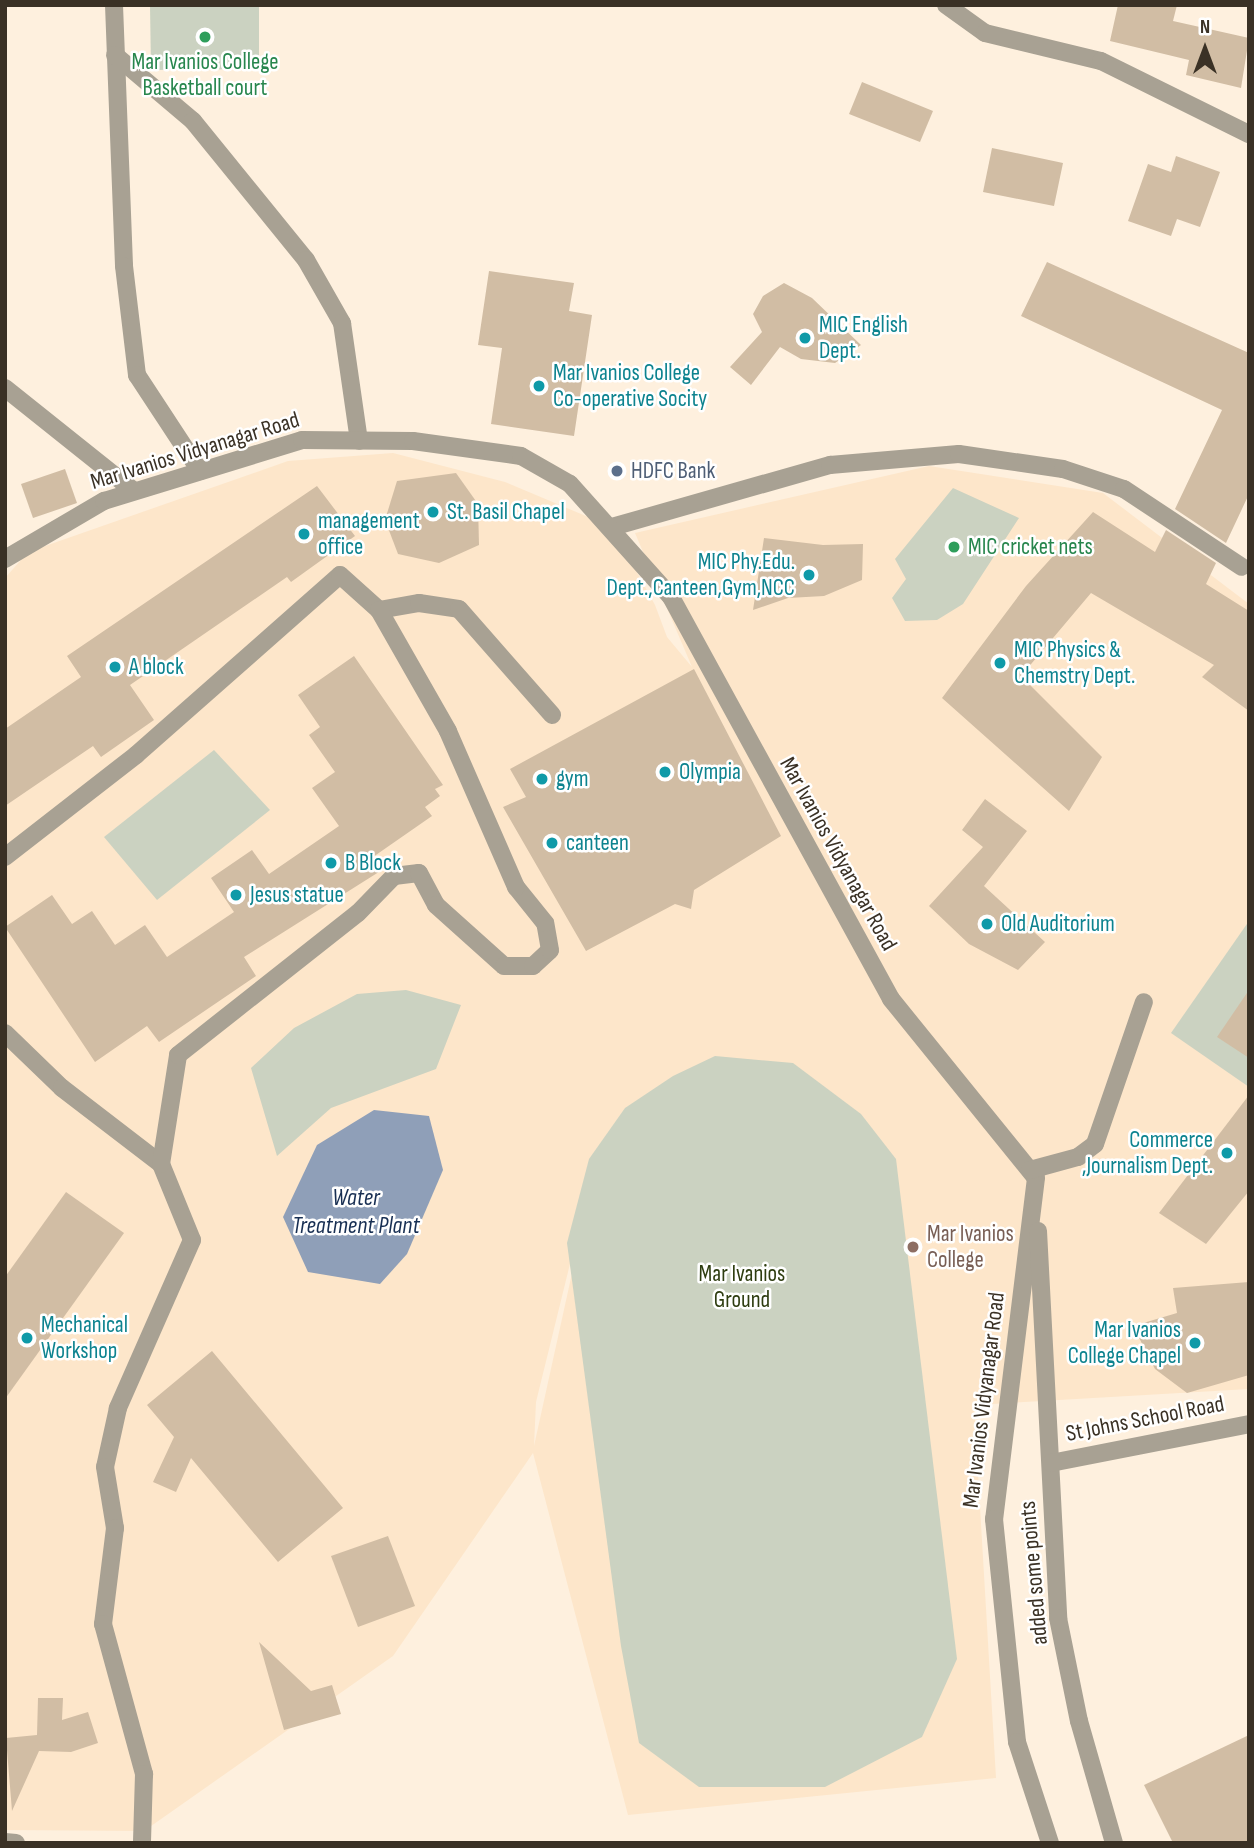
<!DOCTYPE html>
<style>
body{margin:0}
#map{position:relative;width:1254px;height:1848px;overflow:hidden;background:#fef0de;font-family:"Sofia Sans Condensed",sans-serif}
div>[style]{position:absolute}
.built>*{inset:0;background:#fde6ca}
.green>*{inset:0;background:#cbd2c1}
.water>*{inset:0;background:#8f9fb8}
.building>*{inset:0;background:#d1bda4}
.minor>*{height:18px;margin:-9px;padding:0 9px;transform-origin:9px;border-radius:9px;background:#a8a193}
.dots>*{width:19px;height:19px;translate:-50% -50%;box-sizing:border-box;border:4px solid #fff;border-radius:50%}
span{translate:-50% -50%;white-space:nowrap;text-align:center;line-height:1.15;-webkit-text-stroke:5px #fff;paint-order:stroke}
.leisure-label{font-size:23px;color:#27864d}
.left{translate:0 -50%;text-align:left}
.culture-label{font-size:23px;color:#0d838f}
.right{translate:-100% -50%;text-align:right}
.street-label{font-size:23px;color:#3a3125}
.service-label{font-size:23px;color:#4e5e75}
.education-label{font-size:23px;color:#785e54}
.park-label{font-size:23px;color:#2e3d10}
.water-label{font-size:24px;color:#182f53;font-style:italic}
.frame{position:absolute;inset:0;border:7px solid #3a3125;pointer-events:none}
.north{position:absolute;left:1170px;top:14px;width:70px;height:70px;-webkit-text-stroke:5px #fff;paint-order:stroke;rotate:0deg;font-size:19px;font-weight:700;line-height:28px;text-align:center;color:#3a3125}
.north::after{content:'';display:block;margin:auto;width:24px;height:32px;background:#3a3125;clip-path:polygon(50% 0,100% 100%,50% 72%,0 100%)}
</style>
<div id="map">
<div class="built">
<div style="clip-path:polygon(evenodd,393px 453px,505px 482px,612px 527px,655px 605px,667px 637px,692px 667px,635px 533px,929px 466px,1103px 493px,1249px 604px,1249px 1389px,974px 1405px,996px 1778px,628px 1815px,533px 1453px,393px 1656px,144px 1831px,5px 1830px,5px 578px,28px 552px,288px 461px,393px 453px,599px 1146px,600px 1146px,534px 1446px,536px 1402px,599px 1146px)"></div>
</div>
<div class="green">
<div style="clip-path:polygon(150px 5px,259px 5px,259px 69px,151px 70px)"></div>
<div style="clip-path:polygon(953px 488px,1019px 518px,963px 604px,937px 620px,905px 621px,892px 598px,906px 579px,895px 559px)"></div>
<div style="clip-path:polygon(214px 750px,270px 810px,157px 900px,104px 837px)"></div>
<div style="clip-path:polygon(1249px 921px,1249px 1087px,1171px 1033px)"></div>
<div style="clip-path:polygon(406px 990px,461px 1005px,436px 1069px,331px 1108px,277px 1156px,251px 1068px,294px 1028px,357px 994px)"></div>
<div style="clip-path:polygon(715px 1056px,793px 1063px,861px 1114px,896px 1159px,957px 1659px,922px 1737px,825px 1787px,699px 1787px,639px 1743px,621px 1646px,567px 1243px,589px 1159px,625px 1108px,673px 1076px)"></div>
</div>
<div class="water">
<div style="clip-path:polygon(374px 1110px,429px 1116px,443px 1170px,407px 1254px,380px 1284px,308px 1272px,283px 1217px,317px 1145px)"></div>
</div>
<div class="building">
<div style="clip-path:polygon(1118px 5px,1177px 5px,1173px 21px,1249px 38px,1241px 88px,1186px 75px,1189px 60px,1110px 41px)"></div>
<div style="clip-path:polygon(862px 82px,933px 111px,920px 142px,849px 114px)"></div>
<div style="clip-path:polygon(992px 148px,1063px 163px,1054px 206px,983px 192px)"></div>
<div style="clip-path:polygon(1176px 156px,1220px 172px,1200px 227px,1177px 219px,1171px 236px,1128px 221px,1148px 164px,1171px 172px)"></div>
<div style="clip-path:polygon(1047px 262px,1249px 353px,1249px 494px,1226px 543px,1175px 509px,1222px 410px,1021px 316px)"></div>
<div style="clip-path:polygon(489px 271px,574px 283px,569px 311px,592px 315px,574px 436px,491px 424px,502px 348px,478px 345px)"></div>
<div style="clip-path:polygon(784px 283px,812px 298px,861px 345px,835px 363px,801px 359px,780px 347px,751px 385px,730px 367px,762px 332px,753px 314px,763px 296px)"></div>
<div style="clip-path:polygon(65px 469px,77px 503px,33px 518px,21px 484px)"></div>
<div style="clip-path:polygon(456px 473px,478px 504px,479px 545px,439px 563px,398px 554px,385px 520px,397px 481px)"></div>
<div style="clip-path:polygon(317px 486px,355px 536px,291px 582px,287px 577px,130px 685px,154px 720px,101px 757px,93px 746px,5px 806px,5px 729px,81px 677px,67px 656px)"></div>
<div style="clip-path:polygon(1093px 512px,1155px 552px,1166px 530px,1216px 563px,1206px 584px,1249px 611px,1249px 711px,1202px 677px,1214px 665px,1091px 593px,1021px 676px,1102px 757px,1069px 811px,942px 698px,1026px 586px)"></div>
<div style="clip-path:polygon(764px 538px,823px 545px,863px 544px,862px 580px,824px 596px,788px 598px,753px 610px)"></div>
<div style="clip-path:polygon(354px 656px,443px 785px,435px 789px,440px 796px,425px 807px,432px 816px,373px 857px,382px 870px,244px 957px,256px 976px,159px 1042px,147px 1026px,95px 1062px,5px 927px,52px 895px,72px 924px,92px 911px,115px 945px,145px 925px,167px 957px,234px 912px,211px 878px,252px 850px,269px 874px,339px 826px,312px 788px,335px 772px,309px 735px,320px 727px,298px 695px)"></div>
<div style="clip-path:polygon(694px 669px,781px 836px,694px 890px,691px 909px,675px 904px,586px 951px,503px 807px,526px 797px,510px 769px)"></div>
<div style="clip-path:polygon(985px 799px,1027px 831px,984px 886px,1045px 942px,1018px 970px,969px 944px,929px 906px,983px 847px,962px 830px)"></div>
<div style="clip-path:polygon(1249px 990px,1249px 1058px,1217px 1037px)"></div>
<div style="clip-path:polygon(1249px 1095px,1249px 1191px,1206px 1244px,1159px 1213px)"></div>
<div style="clip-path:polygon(66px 1192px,124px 1233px,5px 1399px,5px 1277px)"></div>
<div style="clip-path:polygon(1249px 1282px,1249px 1375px,1187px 1393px,1155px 1369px,1133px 1326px,1177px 1313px,1173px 1288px)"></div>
<div style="clip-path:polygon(212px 1351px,343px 1508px,278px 1562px,191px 1458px,176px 1492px,153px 1482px,174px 1437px,147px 1405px)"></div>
<div style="clip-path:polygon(388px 1536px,415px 1606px,358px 1627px,331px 1556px)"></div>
<div style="clip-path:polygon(259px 1642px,311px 1691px,332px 1685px,341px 1714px,284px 1730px)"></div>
<div style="clip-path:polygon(38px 1698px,63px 1698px,62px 1720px,88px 1712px,98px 1743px,71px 1752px,39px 1751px,12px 1811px,6px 1738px,37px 1735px)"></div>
<div style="clip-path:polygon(1249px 1735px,1249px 1843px,1173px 1843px,1144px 1785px)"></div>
</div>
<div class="minor">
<div style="left:114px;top:5px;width:261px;rotate:87.8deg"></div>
<div style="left:124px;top:266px;width:110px;rotate:83.2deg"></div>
<div style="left:137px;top:375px;width:115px;rotate:56.7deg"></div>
<div style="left:946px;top:5px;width:48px;rotate:35.7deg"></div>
<div style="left:985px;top:33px;width:119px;rotate:13.6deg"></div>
<div style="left:1101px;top:61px;width:165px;rotate:26.3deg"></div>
<div style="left:115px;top:55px;width:102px;rotate:40.2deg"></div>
<div style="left:193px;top:121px;width:179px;rotate:50.9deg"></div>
<div style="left:306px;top:260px;width:73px;rotate:60.3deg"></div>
<div style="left:342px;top:323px;width:119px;rotate:81.8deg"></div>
<div style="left:5px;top:388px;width:165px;rotate:38.6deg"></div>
<div style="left:612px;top:527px;width:227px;rotate:-15.9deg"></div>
<div style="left:830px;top:465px;width:129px;rotate:-4.9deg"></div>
<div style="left:959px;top:454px;width:105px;rotate:8.2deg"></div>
<div style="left:1063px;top:469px;width:64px;rotate:18.2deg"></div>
<div style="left:1124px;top:489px;width:141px;rotate:33.5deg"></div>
<div style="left:5px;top:559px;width:115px;rotate:-30.4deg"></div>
<div style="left:104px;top:501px;width:207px;rotate:-17.1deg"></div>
<div style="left:302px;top:440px;width:111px;rotate:0.5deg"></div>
<div style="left:413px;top:441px;width:109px;rotate:7.9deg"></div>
<div style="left:521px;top:456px;width:56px;rotate:29.7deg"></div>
<div style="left:570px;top:484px;width:152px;rotate:48.2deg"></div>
<div style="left:671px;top:597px;width:458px;rotate:61.3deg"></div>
<div style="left:891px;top:999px;width:230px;rotate:51deg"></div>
<div style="left:1036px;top:1178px;width:344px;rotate:97deg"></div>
<div style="left:994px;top:1519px;width:224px;rotate:84.1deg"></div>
<div style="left:1017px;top:1742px;width:106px;rotate:71.9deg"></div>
<div style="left:5px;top:857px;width:166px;rotate:-37.9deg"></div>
<div style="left:136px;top:755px;width:272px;rotate:-41.4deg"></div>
<div style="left:340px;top:575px;width:52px;rotate:41.9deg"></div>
<div style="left:379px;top:610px;width:41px;rotate:-9.9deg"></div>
<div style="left:419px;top:603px;width:40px;rotate:8.5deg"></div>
<div style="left:459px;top:609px;width:141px;rotate:48.7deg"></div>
<div style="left:5px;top:1033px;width:79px;rotate:44deg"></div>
<div style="left:62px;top:1088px;width:125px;rotate:37.5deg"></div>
<div style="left:161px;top:1164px;width:82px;rotate:67.8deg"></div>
<div style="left:192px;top:1240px;width:184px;rotate:113.8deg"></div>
<div style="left:118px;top:1408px;width:60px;rotate:102.4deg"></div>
<div style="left:105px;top:1467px;width:62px;rotate:80.7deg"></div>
<div style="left:115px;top:1528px;width:97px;rotate:97.1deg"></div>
<div style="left:103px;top:1624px;width:156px;rotate:74.7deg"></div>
<div style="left:144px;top:1774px;width:69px;rotate:91.7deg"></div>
<div style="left:161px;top:1164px;width:110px;rotate:-81.1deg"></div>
<div style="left:178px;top:1055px;width:229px;rotate:-38.3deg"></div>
<div style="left:358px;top:913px;width:52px;rotate:-45.8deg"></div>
<div style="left:394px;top:876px;width:25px;rotate:-7deg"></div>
<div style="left:419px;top:873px;width:36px;rotate:62deg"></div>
<div style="left:436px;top:905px;width:91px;rotate:41.9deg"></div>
<div style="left:504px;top:966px;width:29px"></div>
<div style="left:533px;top:966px;width:23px;rotate:-43deg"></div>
<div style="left:550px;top:950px;width:27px;rotate:-100deg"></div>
<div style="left:545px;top:923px;width:46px;rotate:-128.9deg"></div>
<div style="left:516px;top:887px;width:170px;rotate:-113.6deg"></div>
<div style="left:448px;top:731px;width:139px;rotate:-119.7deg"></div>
<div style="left:1030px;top:1170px;width:50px;rotate:-15.2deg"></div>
<div style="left:1078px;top:1157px;width:21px;rotate:-37deg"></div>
<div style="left:1095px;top:1144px;width:150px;rotate:-71deg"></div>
<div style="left:1038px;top:1231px;width:388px;rotate:87deg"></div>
<div style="left:1058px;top:1618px;width:105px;rotate:78.5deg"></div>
<div style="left:1079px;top:1721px;width:127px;rotate:74deg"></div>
<div style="left:1051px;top:1463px;width:202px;rotate:-11.1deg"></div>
<div style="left:5px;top:1842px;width:11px;rotate:5deg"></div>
</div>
<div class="dots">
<div style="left:205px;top:37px;background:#2e9e5b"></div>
<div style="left:805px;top:338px;background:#0f9aa8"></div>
<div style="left:539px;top:386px;background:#0f9aa8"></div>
<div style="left:617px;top:471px;background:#5c6f8a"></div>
<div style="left:433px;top:512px;background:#0f9aa8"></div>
<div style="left:304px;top:534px;background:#0f9aa8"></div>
<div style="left:954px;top:547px;background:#2e9e5b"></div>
<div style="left:809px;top:575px;background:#0f9aa8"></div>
<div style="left:1000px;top:663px;background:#0f9aa8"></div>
<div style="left:115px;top:667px;background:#0f9aa8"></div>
<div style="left:665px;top:772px;background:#0f9aa8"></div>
<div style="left:542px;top:779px;background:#0f9aa8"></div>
<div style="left:552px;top:843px;background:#0f9aa8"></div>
<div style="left:331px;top:863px;background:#0f9aa8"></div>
<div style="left:236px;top:895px;background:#0f9aa8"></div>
<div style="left:987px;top:924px;background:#0f9aa8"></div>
<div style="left:1227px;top:1153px;background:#0f9aa8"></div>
<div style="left:913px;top:1247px;background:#8d6e63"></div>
<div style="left:27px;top:1338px;background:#0f9aa8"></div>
<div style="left:1195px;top:1343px;background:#0f9aa8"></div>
</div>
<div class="leisure-label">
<span style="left:205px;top:75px">Mar Ivanios College<br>Basketball court</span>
<span class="left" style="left:968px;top:547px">MIC cricket nets</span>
</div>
<div class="culture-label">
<span class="left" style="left:819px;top:338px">MIC English<br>Dept.</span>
<span class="left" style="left:553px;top:386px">Mar Ivanios College<br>Co-operative Socity</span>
<span class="left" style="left:447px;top:512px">St. Basil Chapel</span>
<span class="left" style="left:318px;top:534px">management<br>office</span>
<span class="right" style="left:795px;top:575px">MIC Phy.Edu.<br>Dept.,Canteen,Gym,NCC</span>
<span class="left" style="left:1014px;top:663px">MIC Physics &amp;<br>Chemstry Dept.</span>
<span class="left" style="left:129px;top:667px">A block</span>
<span class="left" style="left:679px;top:772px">Olympia</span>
<span class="left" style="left:556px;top:779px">gym</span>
<span class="left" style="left:566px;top:843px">canteen</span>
<span class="left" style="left:345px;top:863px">B Block</span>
<span class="left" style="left:250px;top:895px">Jesus statue</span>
<span class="left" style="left:1001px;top:924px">Old Auditorium</span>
<span class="right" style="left:1213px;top:1153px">Commerce<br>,Journalism Dept.</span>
<span class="left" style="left:41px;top:1338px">Mechanical<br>Workshop</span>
<span class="right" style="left:1181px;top:1343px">Mar Ivanios<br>College Chapel</span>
</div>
<div class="street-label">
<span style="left:195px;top:451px;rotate:-17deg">Mar Ivanios Vidyanagar Road</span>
<span style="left:838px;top:854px;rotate:61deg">Mar Ivanios Vidyanagar Road</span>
<span style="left:984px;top:1400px;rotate:-83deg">Mar Ivanios Vidyanagar Road</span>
<span style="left:1145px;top:1419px;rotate:-11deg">St Johns School Road</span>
<span style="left:1034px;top:1573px;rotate:-95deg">added some points</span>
</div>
<div class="service-label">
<span class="left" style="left:631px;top:471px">HDFC Bank</span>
</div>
<div class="education-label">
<span class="left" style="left:927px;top:1247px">Mar Ivanios<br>College</span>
</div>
<div class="park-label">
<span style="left:742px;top:1287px">Mar Ivanios<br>Ground</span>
</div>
<div class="water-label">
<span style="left:356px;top:1212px">Water<br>Treatment Plant</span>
</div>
<div class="frame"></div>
<div class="north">N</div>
</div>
